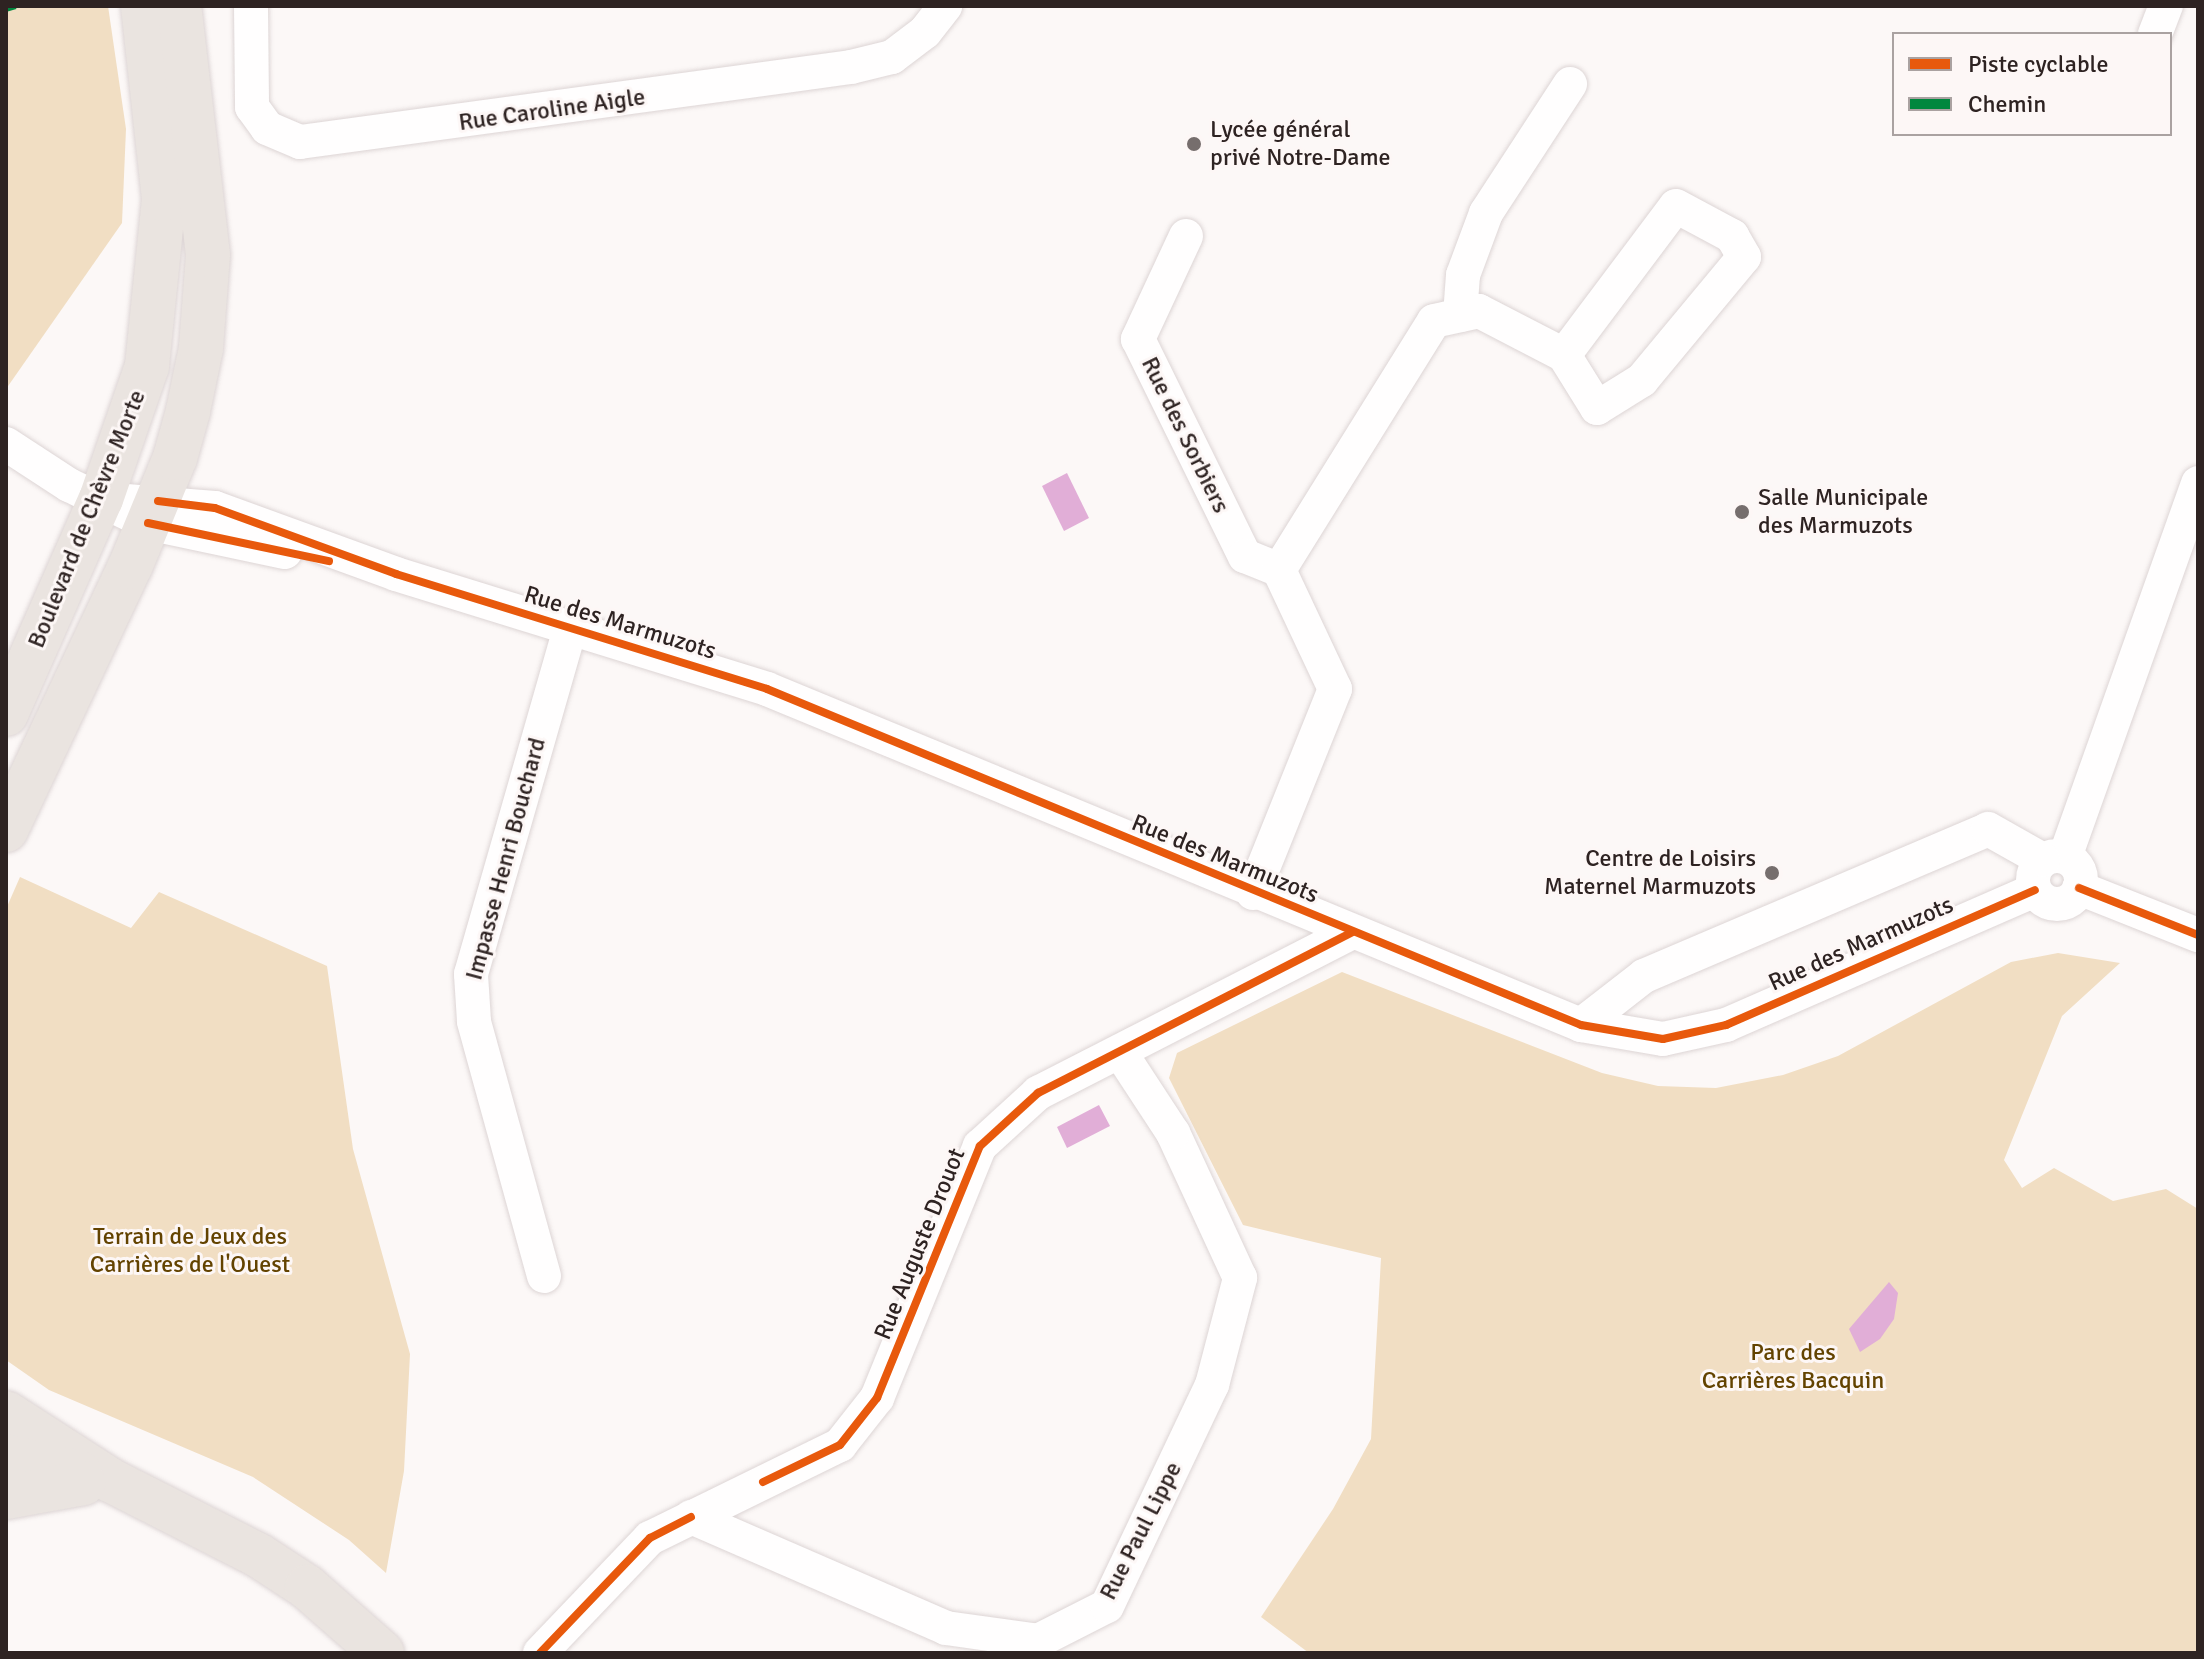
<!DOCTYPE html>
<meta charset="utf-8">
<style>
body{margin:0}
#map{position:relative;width:2204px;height:1659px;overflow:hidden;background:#fcf8f7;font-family:Signika,sans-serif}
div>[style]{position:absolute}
.green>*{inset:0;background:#f1dec3}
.water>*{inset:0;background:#e1aed7}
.roads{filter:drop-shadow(0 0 2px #ddd5d5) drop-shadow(0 0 2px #ddd5d5)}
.minor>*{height:34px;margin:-17px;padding:0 17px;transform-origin:17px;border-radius:17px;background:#fffefe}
.minor>.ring{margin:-17px;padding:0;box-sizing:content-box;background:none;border:34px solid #fffefe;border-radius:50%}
.major>*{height:44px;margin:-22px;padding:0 22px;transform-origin:22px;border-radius:22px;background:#eae4e0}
.quiet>*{height:6px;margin-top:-3px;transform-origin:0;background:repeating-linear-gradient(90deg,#00873e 0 12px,transparent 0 18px)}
.cycleway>*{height:8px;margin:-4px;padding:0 4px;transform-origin:4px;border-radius:4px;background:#e8590c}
.dots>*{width:22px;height:22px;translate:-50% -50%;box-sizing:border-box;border:4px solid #fdf7f6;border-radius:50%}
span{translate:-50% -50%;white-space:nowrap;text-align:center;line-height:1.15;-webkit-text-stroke:6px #fdf7f6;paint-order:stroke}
.street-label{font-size:24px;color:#2e2322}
.poi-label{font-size:24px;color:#2e2322}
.left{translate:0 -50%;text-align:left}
.right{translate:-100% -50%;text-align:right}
.park-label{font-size:24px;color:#634300}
.frame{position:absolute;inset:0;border:8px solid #2e2322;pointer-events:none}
.legend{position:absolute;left:1892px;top:32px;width:280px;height:104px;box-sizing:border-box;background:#fdf7f6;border:2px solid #aaa2a1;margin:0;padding:10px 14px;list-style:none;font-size:24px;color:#2e2322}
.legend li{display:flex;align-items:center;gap:16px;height:40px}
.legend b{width:40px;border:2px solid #aaa2a1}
</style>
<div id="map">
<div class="green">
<div style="clip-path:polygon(6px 6px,108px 6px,126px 129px,122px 223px,6px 389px)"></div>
<div style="clip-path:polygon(20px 877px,131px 928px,159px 892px,327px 966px,353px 1149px,410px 1354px,404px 1471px,386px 1573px,349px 1540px,253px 1477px,49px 1390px,6px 1360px,6px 909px)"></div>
<div style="clip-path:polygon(2058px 953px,2120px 963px,2062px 1016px,2004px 1160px,2022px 1188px,2054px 1168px,2113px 1201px,2166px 1189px,2198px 1209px,2198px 1653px,1309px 1653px,1261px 1617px,1333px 1509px,1371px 1439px,1381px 1258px,1243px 1225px,1169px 1078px,1177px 1053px,1342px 972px,1602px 1073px,1658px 1086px,1716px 1088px,1783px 1075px,1838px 1056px,2011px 962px)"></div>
</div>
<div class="water">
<div style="clip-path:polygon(1067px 473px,1089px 518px,1064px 531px,1042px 486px)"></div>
<div style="clip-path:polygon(1099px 1105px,1110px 1126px,1067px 1148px,1057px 1127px)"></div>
<div style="clip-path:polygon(1889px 1282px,1898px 1293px,1894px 1319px,1880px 1339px,1860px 1352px,1849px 1329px)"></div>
</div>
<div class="roads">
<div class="minor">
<div style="left:251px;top:6px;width:101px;rotate:89.4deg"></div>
<div style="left:252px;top:107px;width:26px;rotate:54deg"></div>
<div style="left:267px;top:128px;width:36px;rotate:23deg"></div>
<div style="left:300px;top:142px;width:556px;rotate:-7.75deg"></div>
<div style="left:851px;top:67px;width:42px;rotate:-13.7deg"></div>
<div style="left:892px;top:57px;width:41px;rotate:-37.1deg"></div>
<div style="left:925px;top:32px;width:33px;rotate:-52deg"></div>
<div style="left:2155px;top:34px;width:30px;rotate:-69deg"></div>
<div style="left:1186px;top:236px;width:114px;rotate:115deg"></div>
<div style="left:1138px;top:339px;width:242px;rotate:63.8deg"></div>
<div style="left:1245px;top:556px;width:37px;rotate:22deg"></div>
<div style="left:1460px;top:315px;width:40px;rotate:-85.7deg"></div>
<div style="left:1463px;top:275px;width:66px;rotate:-69.6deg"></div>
<div style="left:1486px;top:213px;width:154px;rotate:-56.9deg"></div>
<div style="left:6px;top:444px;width:75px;rotate:33.1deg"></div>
<div style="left:69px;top:485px;width:88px;rotate:25.7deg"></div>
<div style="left:148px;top:523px;width:140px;rotate:12deg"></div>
<div style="left:101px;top:499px;width:114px;rotate:4.5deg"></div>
<div style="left:215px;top:508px;width:193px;rotate:20deg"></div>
<div style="left:396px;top:574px;width:388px;rotate:17.2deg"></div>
<div style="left:767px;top:689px;width:881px;rotate:22.43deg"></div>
<div style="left:1581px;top:1025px;width:83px;rotate:9.7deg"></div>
<div style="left:1663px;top:1039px;width:65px;rotate:-12.5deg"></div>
<div style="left:1726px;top:1025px;width:337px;rotate:-23.6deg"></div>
<div class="ring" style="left:2033px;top:856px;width:14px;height:14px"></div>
<div style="left:2065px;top:857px;width:397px;rotate:-70.4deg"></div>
<div style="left:2079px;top:888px;width:128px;rotate:21.6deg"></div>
<div style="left:1253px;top:893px;width:220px;rotate:-68.1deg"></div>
<div style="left:1335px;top:689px;width:132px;rotate:-115.2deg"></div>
<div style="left:1279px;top:570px;width:293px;rotate:-58.1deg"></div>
<div style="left:1434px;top:321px;width:46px;rotate:-12.5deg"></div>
<div style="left:1479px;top:311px;width:96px;rotate:27.4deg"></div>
<div style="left:1564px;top:355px;width:186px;rotate:-53.1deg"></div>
<div style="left:1676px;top:206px;width:64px;rotate:28.2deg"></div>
<div style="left:1732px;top:236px;width:24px;rotate:60deg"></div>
<div style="left:1744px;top:257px;width:160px;rotate:129.7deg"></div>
<div style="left:1642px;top:380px;width:53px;rotate:148.1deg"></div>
<div style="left:1597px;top:408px;width:62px;rotate:-121.9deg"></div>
<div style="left:1581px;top:1025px;width:80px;rotate:-37.9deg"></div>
<div style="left:1644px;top:976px;width:374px;rotate:-23.1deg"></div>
<div style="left:1988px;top:829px;width:63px;rotate:29.4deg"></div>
<div style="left:544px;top:1276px;width:264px;rotate:-105.4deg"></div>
<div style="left:474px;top:1021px;width:47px;rotate:-93.7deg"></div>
<div style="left:471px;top:974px;width:359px;rotate:-74deg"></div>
<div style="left:691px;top:1517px;width:278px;rotate:23.5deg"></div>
<div style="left:946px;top:1628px;width:93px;rotate:8deg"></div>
<div style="left:1038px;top:1641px;width:77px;rotate:-26.9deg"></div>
<div style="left:1107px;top:1606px;width:245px;rotate:-64.6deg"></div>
<div style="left:1212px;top:1385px;width:111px;rotate:-75.3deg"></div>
<div style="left:1240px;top:1278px;width:160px;rotate:-114.8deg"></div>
<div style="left:1173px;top:1133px;width:97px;rotate:-123.2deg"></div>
<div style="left:540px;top:1653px;width:159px;rotate:-46.3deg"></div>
<div style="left:650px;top:1538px;width:212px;rotate:-26.1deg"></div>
<div style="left:840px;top:1445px;width:60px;rotate:-51.8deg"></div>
<div style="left:877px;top:1398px;width:272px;rotate:-67.8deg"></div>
<div style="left:980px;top:1146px;width:79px;rotate:-42.4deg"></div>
<div style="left:1038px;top:1093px;width:353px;rotate:-27.1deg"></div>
</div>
<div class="major">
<div style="left:6px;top:714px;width:235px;rotate:-66.2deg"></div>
<div style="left:101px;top:499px;width:141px;rotate:-70.9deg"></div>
<div style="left:147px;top:366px;width:168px;rotate:-84.2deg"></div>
<div style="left:164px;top:199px;width:194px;rotate:-96.2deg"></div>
<div style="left:6px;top:830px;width:291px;rotate:-64.8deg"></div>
<div style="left:130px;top:567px;width:118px;rotate:-67.6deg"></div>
<div style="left:175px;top:458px;width:49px;rotate:-74.5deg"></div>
<div style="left:188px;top:411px;width:64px;rotate:-78.3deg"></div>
<div style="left:201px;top:348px;width:93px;rotate:-85.7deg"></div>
<div style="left:208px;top:255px;width:251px;rotate:-96.6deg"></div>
<div style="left:6px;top:1413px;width:124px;rotate:32.8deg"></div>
<div style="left:110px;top:1480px;width:166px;rotate:26.9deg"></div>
<div style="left:258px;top:1555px;width:59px;rotate:33.1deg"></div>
<div style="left:307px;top:1587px;width:100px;rotate:41.3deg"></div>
<div style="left:6px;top:1456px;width:76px;rotate:12.9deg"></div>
<div style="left:6px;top:1497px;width:79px;rotate:-10.2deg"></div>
</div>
</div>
<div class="quiet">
<div style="left:6px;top:9px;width:10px;rotate:-17deg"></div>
</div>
<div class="cycleway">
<div style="left:158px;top:501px;width:57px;rotate:7deg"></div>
<div style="left:215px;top:508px;width:193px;rotate:20deg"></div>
<div style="left:396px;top:574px;width:388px;rotate:17.2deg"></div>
<div style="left:767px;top:689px;width:881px;rotate:22.43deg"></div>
<div style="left:1581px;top:1025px;width:83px;rotate:9.7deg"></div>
<div style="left:1663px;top:1039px;width:65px;rotate:-12.5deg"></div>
<div style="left:1726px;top:1025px;width:337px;rotate:-23.6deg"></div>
<div style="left:148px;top:523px;width:185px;rotate:11.9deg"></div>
<div style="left:2079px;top:888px;width:128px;rotate:21.6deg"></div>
<div style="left:763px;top:1482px;width:85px;rotate:-25.7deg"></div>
<div style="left:840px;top:1445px;width:60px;rotate:-51.8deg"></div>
<div style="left:877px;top:1398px;width:272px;rotate:-67.8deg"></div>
<div style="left:980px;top:1146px;width:79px;rotate:-42.4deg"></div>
<div style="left:1038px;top:1093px;width:353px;rotate:-27.1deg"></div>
<div style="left:540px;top:1653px;width:159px;rotate:-46.3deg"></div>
<div style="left:650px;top:1538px;width:46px;rotate:-27.1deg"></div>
</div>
<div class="dots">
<div style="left:1194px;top:144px;background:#766e6d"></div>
<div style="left:1742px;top:512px;background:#766e6d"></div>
<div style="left:1772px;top:873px;background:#766e6d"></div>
</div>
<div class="street-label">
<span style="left:552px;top:110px;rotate:-8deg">Rue Caroline Aigle</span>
<span style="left:1185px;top:435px;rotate:64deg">Rue des Sorbiers</span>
<span style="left:87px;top:519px;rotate:-68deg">Boulevard de Chèvre Morte</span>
<span style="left:620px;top:623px;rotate:17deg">Rue des Marmuzots</span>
<span style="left:506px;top:859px;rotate:-75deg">Impasse Henri Bouchard</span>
<span style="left:1225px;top:859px;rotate:22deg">Rue des Marmuzots</span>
<span style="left:1861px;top:944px;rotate:-24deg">Rue des Marmuzots</span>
<span style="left:920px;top:1244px;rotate:-68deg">Rue Auguste Drouot</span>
<span style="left:1141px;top:1531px;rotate:-63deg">Rue Paul Lippe</span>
</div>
<div class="poi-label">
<span class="left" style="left:1210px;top:144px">Lycée général<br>privé Notre-Dame</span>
<span class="left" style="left:1758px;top:512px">Salle Municipale<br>des Marmuzots</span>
<span class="right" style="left:1756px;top:873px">Centre de Loisirs<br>Maternel Marmuzots</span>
</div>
<div class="park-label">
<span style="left:190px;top:1251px">Terrain de Jeux des<br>Carrières de l'Ouest</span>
<span style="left:1793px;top:1367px">Parc des<br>Carrières Bacquin</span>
</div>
<div class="frame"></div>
<ul class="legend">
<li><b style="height:10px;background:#e8590c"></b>Piste cyclable</li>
<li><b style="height:10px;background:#00873e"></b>Chemin</li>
</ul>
</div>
